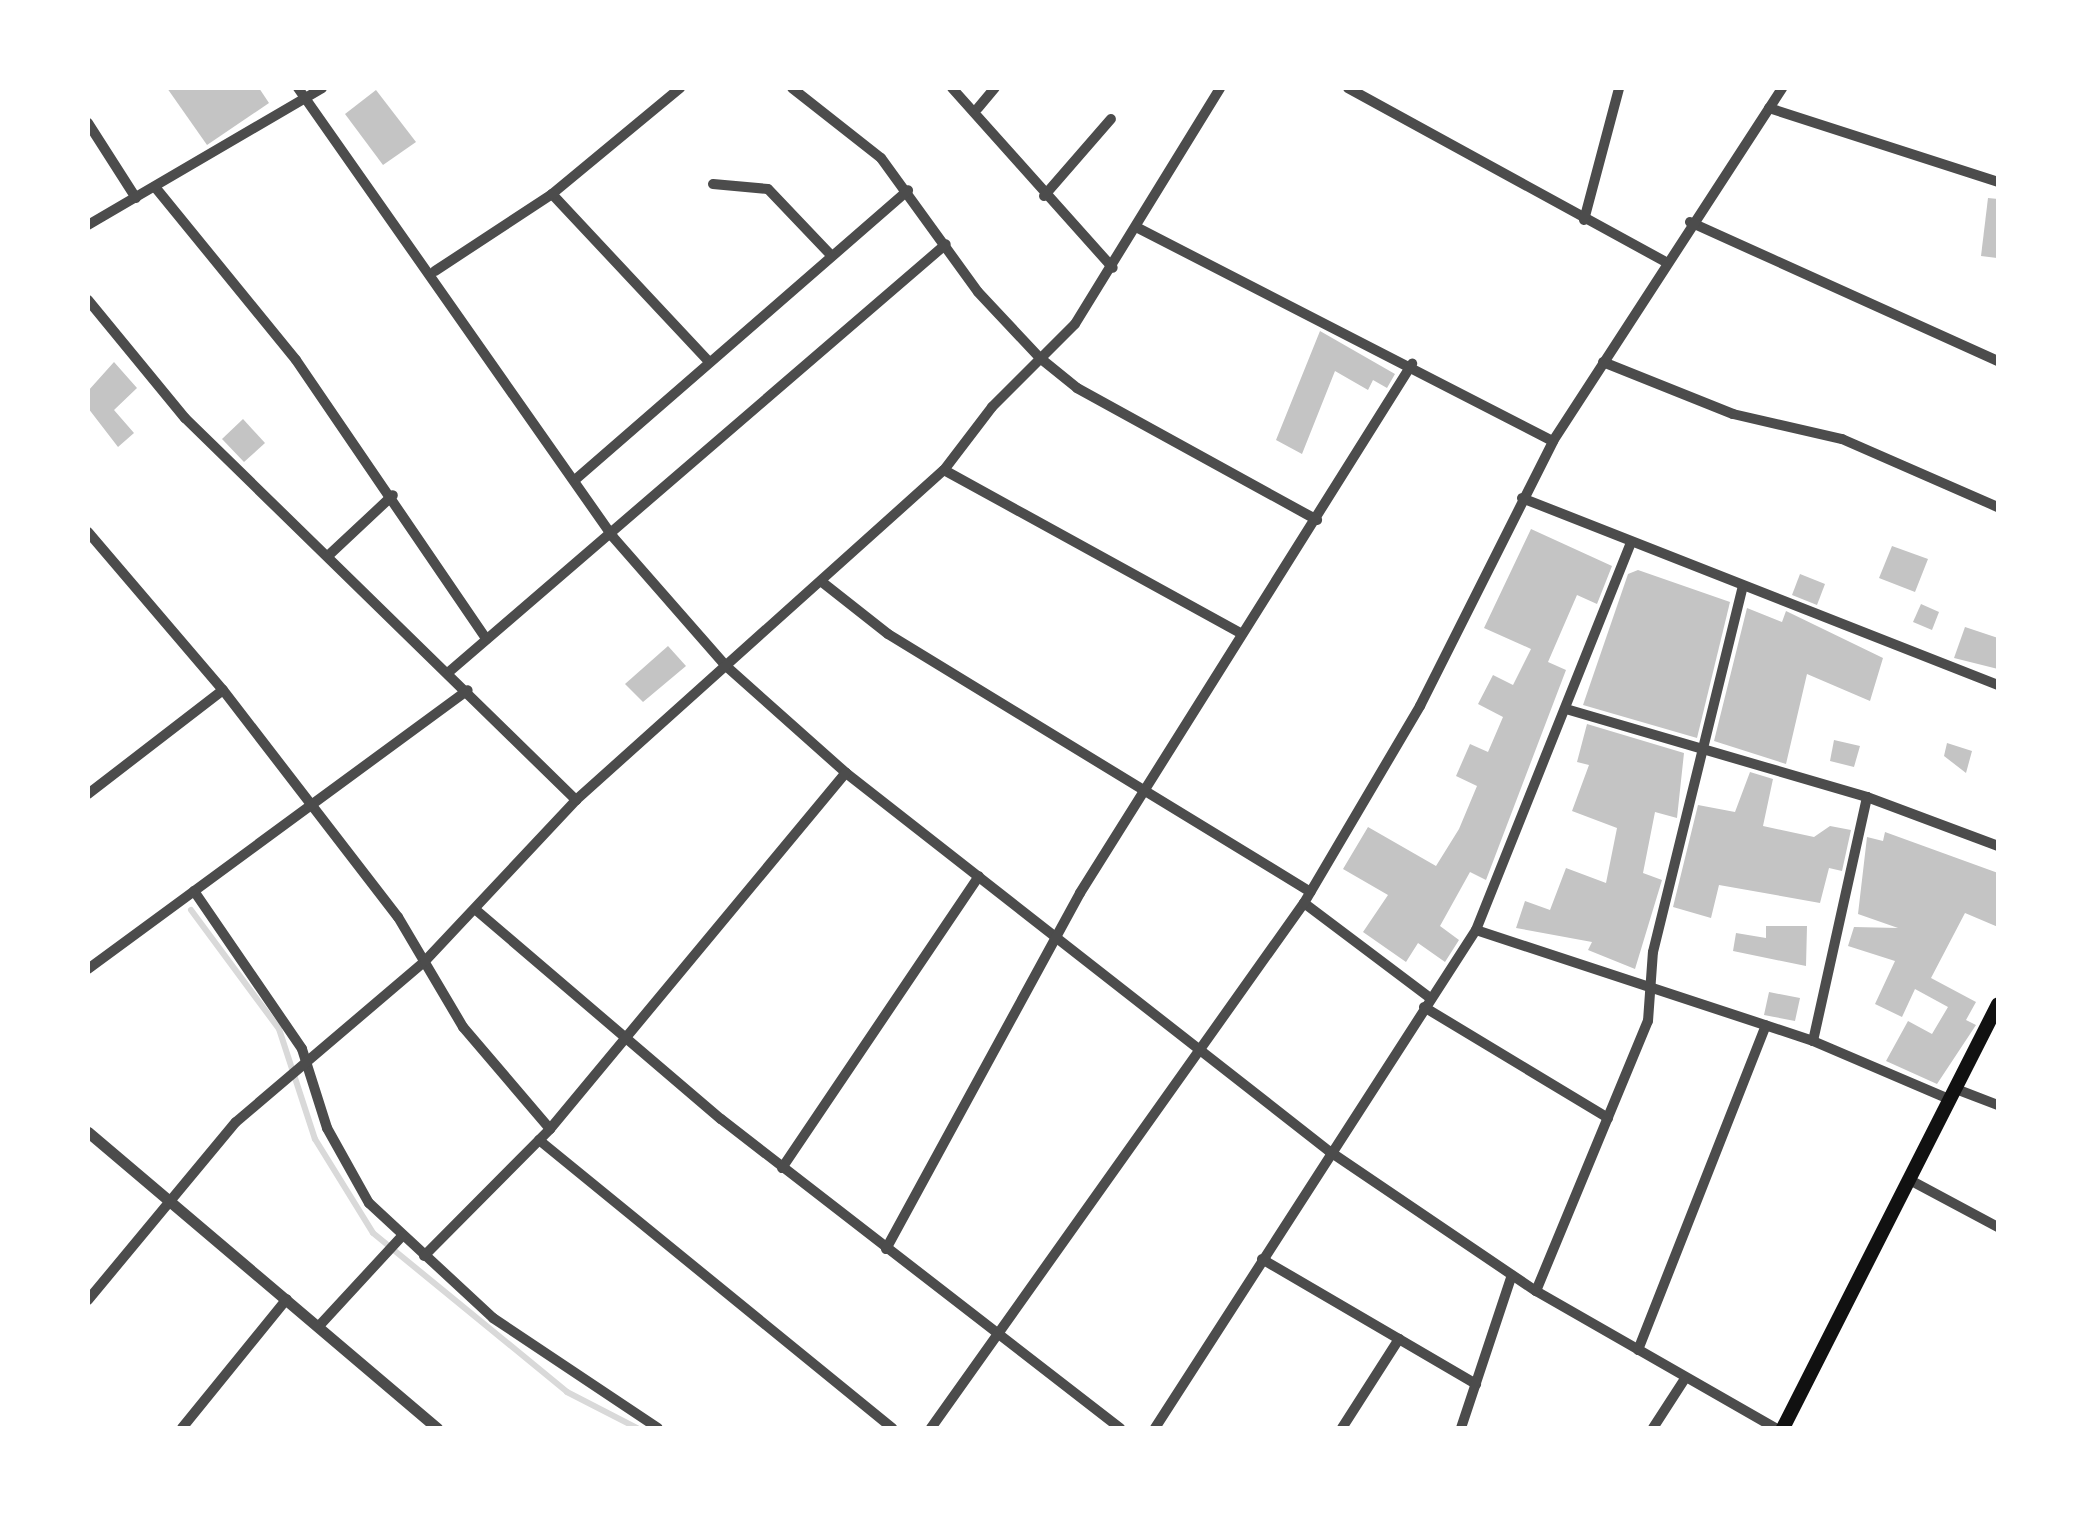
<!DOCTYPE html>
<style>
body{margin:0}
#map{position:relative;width:2086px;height:1516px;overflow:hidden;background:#fff;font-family:Rubik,sans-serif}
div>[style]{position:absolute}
.stream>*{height:6px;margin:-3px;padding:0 3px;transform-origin:3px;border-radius:3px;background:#d9d9d9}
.building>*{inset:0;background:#c4c4c4}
.minor>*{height:10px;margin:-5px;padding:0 5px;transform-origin:5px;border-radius:5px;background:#4c4c4c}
.tertiary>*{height:11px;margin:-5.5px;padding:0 5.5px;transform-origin:5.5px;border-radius:5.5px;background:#4c4c4c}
.secondary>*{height:14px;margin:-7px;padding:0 7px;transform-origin:7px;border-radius:7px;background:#111}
span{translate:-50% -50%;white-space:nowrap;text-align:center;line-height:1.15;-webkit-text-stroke:10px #fff;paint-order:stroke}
.frame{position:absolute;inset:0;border:90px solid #fff;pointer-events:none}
</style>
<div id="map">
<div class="stream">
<div style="left:191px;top:910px;width:148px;rotate:53.5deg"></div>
<div style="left:279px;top:1029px;width:116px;rotate:71.9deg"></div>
<div style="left:315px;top:1139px;width:110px;rotate:58.3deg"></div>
<div style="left:373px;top:1233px;width:251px;rotate:39.3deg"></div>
<div style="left:567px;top:1392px;width:79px;rotate:27.2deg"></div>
</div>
<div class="building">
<div style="clip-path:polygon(167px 88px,259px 88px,269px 103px,207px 145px)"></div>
<div style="clip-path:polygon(376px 90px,416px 142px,383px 165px,345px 114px)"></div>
<div style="clip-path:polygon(1988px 198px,1998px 199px,1997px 258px,1981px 256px)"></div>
<div style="clip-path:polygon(1320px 331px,1395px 374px,1387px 388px,1373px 380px,1368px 390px,1335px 371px,1302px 454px,1276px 440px)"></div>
<div style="clip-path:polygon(114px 362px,137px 388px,114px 410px,134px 433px,118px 447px,88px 408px,88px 391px)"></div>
<div style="clip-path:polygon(243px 419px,265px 443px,244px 462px,222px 439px)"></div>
<div style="clip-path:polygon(1531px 529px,1612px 566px,1597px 604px,1577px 595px,1548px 662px,1566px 670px,1486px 880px,1470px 872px,1440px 926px,1459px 940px,1445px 962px,1418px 943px,1406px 962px,1363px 932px,1388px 895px,1343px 869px,1368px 827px,1436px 866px,1459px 829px,1477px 786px,1456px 776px,1470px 744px,1488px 752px,1503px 717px,1478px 704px,1493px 675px,1513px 685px,1531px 649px,1484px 628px)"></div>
<div style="clip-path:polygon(1892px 546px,1928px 559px,1915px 592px,1879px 578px)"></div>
<div style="clip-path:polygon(1638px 570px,1730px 602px,1697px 738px,1583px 705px,1628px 574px)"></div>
<div style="clip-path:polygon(1800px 574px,1825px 584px,1817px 605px,1792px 595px)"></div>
<div style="clip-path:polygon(1921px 604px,1939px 612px,1932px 630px,1913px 622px)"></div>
<div style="clip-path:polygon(1747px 608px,1782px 622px,1786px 611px,1883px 658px,1870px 701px,1807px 674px,1786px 764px,1714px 741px)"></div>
<div style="clip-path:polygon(1965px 627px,1998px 638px,1998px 669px,1954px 658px)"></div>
<div style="clip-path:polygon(668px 646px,686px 666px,643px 702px,625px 684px)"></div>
<div style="clip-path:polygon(1587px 724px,1684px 753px,1677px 818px,1655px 812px,1643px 873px,1662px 880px,1635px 969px,1588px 950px,1592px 942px,1516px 928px,1525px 901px,1550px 910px,1566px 868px,1606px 883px,1617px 828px,1572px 811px,1589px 765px,1577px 762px)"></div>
<div style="clip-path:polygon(1834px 740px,1860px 746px,1854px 767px,1830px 761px)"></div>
<div style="clip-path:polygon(1947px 743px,1972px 751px,1966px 773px,1944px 756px)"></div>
<div style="clip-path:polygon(1750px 772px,1773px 779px,1763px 826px,1814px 837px,1830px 826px,1851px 830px,1842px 871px,1829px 868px,1820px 903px,1719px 885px,1711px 918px,1673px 907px,1698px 805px,1735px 812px)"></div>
<div style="clip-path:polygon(1885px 832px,1998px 873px,1998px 927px,1965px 913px,1931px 978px,1976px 1002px,1966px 1020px,1976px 1025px,1937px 1084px,1886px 1061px,1908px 1021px,1932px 1034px,1948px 1007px,1915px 989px,1902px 1017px,1875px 1004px,1895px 961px,1848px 946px,1854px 927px,1898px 928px,1858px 914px,1867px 837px,1883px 841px)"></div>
<div style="clip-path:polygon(1766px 926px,1807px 926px,1806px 966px,1733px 951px,1736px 933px,1766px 938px)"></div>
<div style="clip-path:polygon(1769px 992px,1800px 998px,1795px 1021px,1764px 1015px)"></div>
</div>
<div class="minor">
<div style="left:298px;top:88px;width:548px;rotate:54.95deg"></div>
<div style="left:613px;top:537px;width:171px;rotate:48.8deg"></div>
<div style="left:726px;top:666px;width:161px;rotate:41.7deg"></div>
<div style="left:846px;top:773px;width:613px;rotate:38.05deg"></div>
<div style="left:1329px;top:1151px;width:250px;rotate:34.1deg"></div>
<div style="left:1536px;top:1291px;width:275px;rotate:29.8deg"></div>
<div style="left:792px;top:88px;width:113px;rotate:38.2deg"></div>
<div style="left:881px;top:158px;width:165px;rotate:54.1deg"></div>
<div style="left:978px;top:292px;width:91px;rotate:46.8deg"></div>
<div style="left:1040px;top:358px;width:48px;rotate:39deg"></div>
<div style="left:1077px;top:388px;width:274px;rotate:28.8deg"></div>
<div style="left:952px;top:88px;width:241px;rotate:48.2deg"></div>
<div style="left:1348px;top:88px;width:360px;rotate:28.7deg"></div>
<div style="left:978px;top:108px;width:26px;rotate:-50deg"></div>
<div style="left:1769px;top:108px;width:241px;rotate:17.9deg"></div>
<div style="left:88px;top:123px;width:89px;rotate:57.4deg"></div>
<div style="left:713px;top:184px;width:55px;rotate:5.2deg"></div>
<div style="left:768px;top:189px;width:90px;rotate:46.4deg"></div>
<div style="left:155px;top:187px;width:223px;rotate:50.8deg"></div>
<div style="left:296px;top:360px;width:338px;rotate:55.7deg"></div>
<div style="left:552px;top:194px;width:230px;rotate:46.9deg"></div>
<div style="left:1044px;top:196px;width:102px;rotate:-49deg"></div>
<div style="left:1584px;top:220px;width:137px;rotate:-75.1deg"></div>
<div style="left:1690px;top:222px;width:338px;rotate:24.3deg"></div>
<div style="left:88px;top:225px;width:271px;rotate:-30.3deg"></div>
<div style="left:1138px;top:228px;width:466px;rotate:27.2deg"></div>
<div style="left:435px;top:271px;width:140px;rotate:-33.3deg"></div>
<div style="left:552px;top:194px;width:166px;rotate:-39.6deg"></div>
<div style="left:88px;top:300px;width:153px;rotate:50.6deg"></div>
<div style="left:185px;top:418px;width:547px;rotate:44.33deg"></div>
<div style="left:1603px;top:362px;width:140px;rotate:21.8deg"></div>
<div style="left:1733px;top:414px;width:112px;rotate:12.9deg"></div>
<div style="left:1842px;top:439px;width:170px;rotate:23.6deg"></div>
<div style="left:944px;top:470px;width:340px;rotate:28.8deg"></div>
<div style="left:576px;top:479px;width:440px;rotate:-41deg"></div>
<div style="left:1522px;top:498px;width:511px;rotate:21.45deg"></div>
<div style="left:88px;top:532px;width:208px;rotate:49.5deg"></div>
<div style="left:223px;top:690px;width:287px;rotate:52.4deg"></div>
<div style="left:398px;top:917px;width:128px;rotate:59.4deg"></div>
<div style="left:463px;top:1027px;width:134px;rotate:49.5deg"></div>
<div style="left:330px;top:554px;width:86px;rotate:-43.1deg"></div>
<div style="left:822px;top:582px;width:84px;rotate:38.2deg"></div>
<div style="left:888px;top:634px;width:495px;rotate:31.4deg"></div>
<div style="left:450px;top:671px;width:654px;rotate:-40.72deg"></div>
<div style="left:1566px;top:709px;width:314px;rotate:16.3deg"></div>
<div style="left:1867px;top:797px;width:140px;rotate:20.5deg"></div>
<div style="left:88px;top:794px;width:170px;rotate:-37.6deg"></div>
<div style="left:194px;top:891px;width:191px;rotate:55.6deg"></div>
<div style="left:302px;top:1049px;width:83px;rotate:72.4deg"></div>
<div style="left:327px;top:1128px;width:86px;rotate:60.8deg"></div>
<div style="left:369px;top:1203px;width:169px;rotate:42.8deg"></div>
<div style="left:493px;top:1318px;width:198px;rotate:33.7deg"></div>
<div style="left:1304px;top:903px;width:158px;rotate:37deg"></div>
<div style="left:476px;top:910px;width:322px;rotate:40.5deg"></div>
<div style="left:721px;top:1119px;width:505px;rotate:37.76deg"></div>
<div style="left:1476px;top:930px;width:355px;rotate:18.2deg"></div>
<div style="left:1813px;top:1041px;width:148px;rotate:23.1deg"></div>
<div style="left:88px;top:969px;width:471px;rotate:-36.3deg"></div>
<div style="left:1424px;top:1007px;width:215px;rotate:31.1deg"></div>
<div style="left:1813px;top:1041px;width:250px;rotate:-77.5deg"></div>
<div style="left:1956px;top:1089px;width:45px;rotate:20.9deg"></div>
<div style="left:539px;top:1140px;width:456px;rotate:39.2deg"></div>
<div style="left:782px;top:1168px;width:352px;rotate:-56deg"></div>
<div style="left:1908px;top:1179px;width:102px;rotate:28.1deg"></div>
<div style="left:886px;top:1249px;width:405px;rotate:-61.4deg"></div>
<div style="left:1080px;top:893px;width:625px;rotate:-57.89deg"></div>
<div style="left:424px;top:1256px;width:179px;rotate:-45.2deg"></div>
<div style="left:550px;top:1129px;width:463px;rotate:-50.3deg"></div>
<div style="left:1262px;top:1259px;width:248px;rotate:30.3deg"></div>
<div style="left:1536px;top:1291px;width:292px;rotate:-67.5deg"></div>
<div style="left:1648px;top:1021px;width:69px;rotate:-85.9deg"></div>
<div style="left:1653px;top:952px;width:377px;rotate:-76.2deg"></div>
<div style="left:88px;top:1300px;width:231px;rotate:-50.3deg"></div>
<div style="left:236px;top:1122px;width:248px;rotate:-40.4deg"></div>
<div style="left:425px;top:961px;width:221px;rotate:-46.8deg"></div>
<div style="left:576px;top:800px;width:494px;rotate:-41.9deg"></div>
<div style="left:944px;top:470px;width:79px;rotate:-52.7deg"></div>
<div style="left:992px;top:407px;width:117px;rotate:-45deg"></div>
<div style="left:1075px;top:324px;width:277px;rotate:-58.4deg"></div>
<div style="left:319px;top:1326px;width:122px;rotate:-47.3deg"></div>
<div style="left:1638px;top:1350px;width:349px;rotate:-68.5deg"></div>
<div style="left:182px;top:1428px;width:166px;rotate:-50.9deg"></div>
<div style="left:931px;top:1428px;width:644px;rotate:-54.61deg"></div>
<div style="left:1304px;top:903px;width:229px;rotate:-59.5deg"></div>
<div style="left:1420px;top:706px;width:297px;rotate:-63.3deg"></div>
<div style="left:1553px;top:441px;width:421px;rotate:-57deg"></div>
<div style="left:1155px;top:1428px;width:592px;rotate:-57.2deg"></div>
<div style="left:1476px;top:930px;width:417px;rotate:-68.2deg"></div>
<div style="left:1342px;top:1428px;width:106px;rotate:-57.4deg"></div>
<div style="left:1461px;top:1428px;width:161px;rotate:-71.6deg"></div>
<div style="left:1653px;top:1428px;width:57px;rotate:-57.1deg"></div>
</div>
<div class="tertiary">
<div style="left:88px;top:1132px;width:458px;rotate:40.3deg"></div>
</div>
<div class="secondary">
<div style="left:1783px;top:1428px;width:475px;rotate:-63.1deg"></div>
</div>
<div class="frame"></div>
</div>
